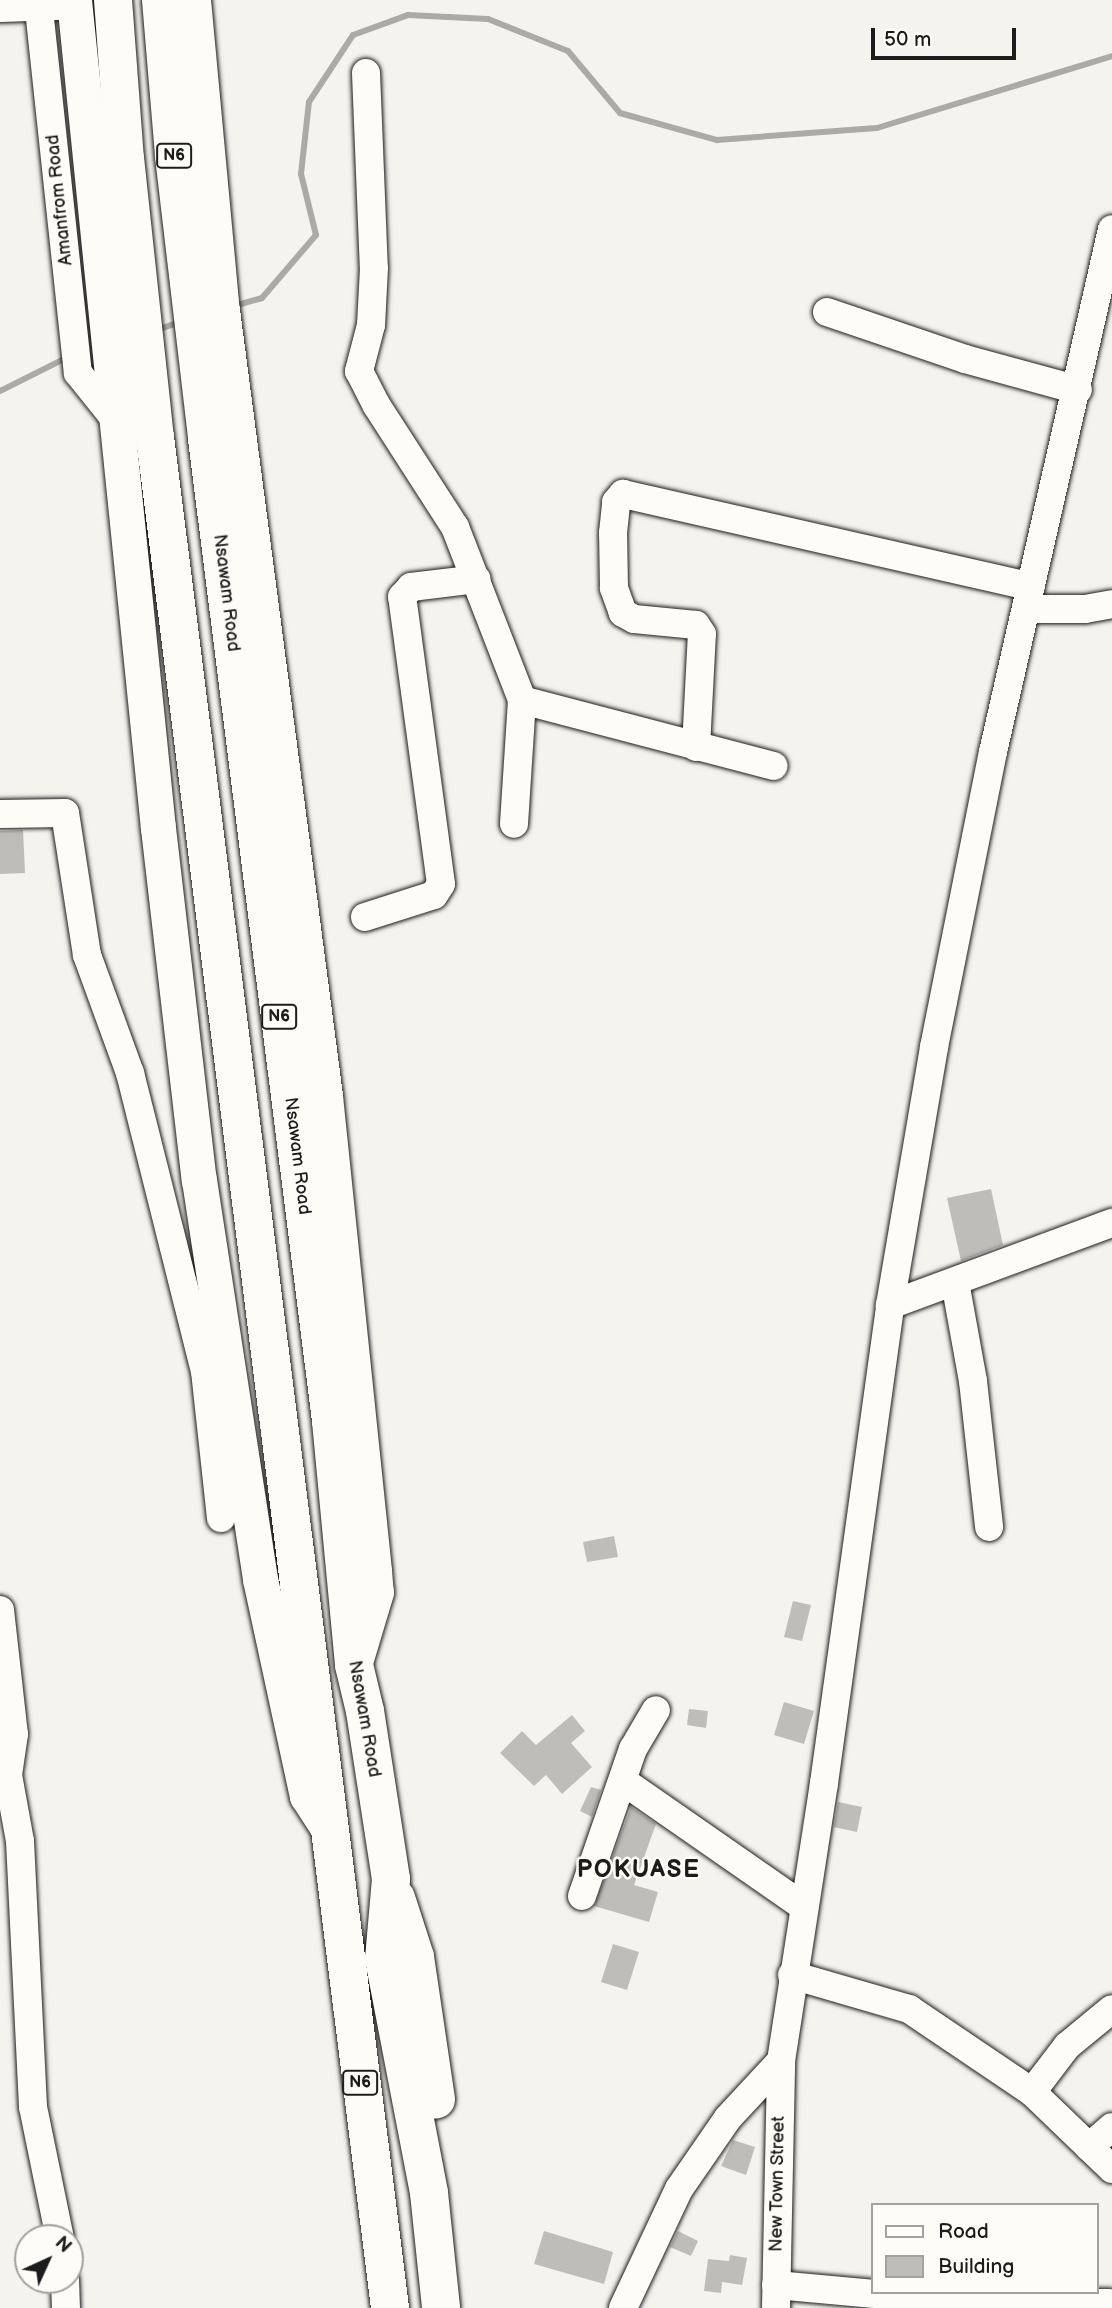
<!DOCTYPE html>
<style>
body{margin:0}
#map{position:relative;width:1112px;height:2308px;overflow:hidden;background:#f4f3ee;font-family:"Balsamiq Sans",sans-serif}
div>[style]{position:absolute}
.stream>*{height:6px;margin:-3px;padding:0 3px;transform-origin:3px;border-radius:3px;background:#abaaa6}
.building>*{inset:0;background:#bebdba}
.roads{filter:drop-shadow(0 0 2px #1c1c1c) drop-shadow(0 0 2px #1c1c1c)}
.minor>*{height:28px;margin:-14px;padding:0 14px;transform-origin:14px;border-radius:14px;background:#fdfcf7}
.major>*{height:35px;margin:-17.5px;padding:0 17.5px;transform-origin:17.5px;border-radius:17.5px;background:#fdfcf7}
.highway>*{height:38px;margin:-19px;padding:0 19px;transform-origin:19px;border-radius:19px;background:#fdfcf7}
span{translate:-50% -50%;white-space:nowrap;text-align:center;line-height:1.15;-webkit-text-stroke:5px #fdfcf7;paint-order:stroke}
.shield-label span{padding:2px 5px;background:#fdfcf7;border:2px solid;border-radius:5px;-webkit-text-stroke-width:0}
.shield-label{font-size:16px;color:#1c1c1c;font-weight:700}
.street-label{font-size:18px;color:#1c1c1c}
.district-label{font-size:24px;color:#1c1c1c;font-weight:700;letter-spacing:2px}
.legend{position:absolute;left:871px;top:2203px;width:228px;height:91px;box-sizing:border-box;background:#fdfcf7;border:2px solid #a3a29f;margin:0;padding:9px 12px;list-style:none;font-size:21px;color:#1c1c1c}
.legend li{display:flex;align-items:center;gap:14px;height:35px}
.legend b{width:35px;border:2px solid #a3a29f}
.north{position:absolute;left:14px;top:2224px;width:70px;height:70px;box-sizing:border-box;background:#fdfcf7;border:2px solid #a3a29f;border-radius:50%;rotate:45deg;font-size:19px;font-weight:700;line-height:28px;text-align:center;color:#1c1c1c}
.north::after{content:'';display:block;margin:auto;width:24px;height:32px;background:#1c1c1c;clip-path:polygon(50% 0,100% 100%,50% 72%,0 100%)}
.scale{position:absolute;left:871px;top:28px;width:145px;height:32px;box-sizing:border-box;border:4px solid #1c1c1c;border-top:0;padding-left:9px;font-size:21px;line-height:24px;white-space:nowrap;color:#1c1c1c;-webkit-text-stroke:5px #fdfcf7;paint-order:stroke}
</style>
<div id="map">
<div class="stream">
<div style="left:234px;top:306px;width:29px;rotate:-16deg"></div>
<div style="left:262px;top:298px;width:83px;rotate:-49.4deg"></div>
<div style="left:316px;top:235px;width:63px;rotate:-103.8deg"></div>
<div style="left:301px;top:174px;width:72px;rotate:-83.7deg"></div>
<div style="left:309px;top:102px;width:80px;rotate:-56.7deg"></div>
<div style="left:353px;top:35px;width:59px;rotate:-20deg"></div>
<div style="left:408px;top:15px;width:80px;rotate:2.9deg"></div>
<div style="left:488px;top:19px;width:86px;rotate:21.8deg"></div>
<div style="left:568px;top:51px;width:81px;rotate:50deg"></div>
<div style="left:620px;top:113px;width:101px;rotate:15.6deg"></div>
<div style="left:717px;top:140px;width:160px;rotate:-4.3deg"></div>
<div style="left:877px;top:128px;width:246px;rotate:-17deg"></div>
<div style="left:157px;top:330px;width:24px;rotate:-19deg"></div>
<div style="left:0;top:391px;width:78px;rotate:-26.6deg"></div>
</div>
<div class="building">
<div style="clip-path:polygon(23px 830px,25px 873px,0 874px,0 831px)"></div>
<div style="clip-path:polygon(991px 1189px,1003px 1245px,961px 1261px,947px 1198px)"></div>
<div style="clip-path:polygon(614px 1536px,618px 1557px,587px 1562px,583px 1542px)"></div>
<div style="clip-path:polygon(793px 1601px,811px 1605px,802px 1641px,784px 1637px)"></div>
<div style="clip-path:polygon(784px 1702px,814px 1711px,804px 1744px,774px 1735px)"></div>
<div style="clip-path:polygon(689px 1709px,708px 1711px,706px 1728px,687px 1725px)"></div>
<div style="clip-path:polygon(572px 1715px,585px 1731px,571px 1743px,592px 1767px,562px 1794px,546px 1775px,534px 1786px,500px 1753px,522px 1731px,536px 1745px)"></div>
<div style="clip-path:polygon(591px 1787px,601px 1790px,592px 1817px,580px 1811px)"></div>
<div style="clip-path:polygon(838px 1802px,862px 1807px,857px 1832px,834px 1827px)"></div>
<div style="clip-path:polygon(631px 1807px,656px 1824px,634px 1885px,658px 1892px,649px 1922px,594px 1906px)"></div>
<div style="clip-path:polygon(613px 1944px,639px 1952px,627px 1990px,601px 1982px)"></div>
<div style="clip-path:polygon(733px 2140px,755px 2147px,746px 2175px,721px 2166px)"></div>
<div style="clip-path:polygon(544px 2231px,613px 2252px,604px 2284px,534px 2264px)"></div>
<div style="clip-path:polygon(678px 2231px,698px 2241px,691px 2256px,670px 2247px)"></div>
<div style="clip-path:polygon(730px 2255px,747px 2258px,742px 2285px,722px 2282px,721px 2293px,704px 2291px,708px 2259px,729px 2261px)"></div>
</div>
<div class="roads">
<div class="minor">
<div style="left:38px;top:0;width:375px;rotate:83.9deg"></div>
<div style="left:78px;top:373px;width:59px;rotate:51.2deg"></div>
<div style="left:0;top:8px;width:57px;rotate:-2deg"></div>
<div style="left:366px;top:73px;width:195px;rotate:87.7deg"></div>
<div style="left:374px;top:268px;width:57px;rotate:93deg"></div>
<div style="left:371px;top:325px;width:48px;rotate:104.6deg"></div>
<div style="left:359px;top:371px;width:39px;rotate:63deg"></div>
<div style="left:377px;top:406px;width:144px;rotate:57.2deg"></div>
<div style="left:455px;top:527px;width:186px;rotate:68.8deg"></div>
<div style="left:522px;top:700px;width:124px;rotate:93.7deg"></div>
<div style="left:827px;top:312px;width:146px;rotate:18.8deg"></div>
<div style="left:965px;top:359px;width:117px;rotate:15.3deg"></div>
<div style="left:1026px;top:609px;width:59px"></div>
<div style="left:1085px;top:609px;width:27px;rotate:-10deg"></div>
<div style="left:522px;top:700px;width:260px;rotate:14.7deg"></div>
<div style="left:696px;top:747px;width:113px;rotate:-87deg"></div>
<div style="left:702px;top:634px;width:11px;rotate:-124deg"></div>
<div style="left:696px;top:625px;width:62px;rotate:-174.5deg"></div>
<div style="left:634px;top:619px;width:13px;rotate:-151deg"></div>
<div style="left:623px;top:613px;width:27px;rotate:-110deg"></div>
<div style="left:614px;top:588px;width:55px;rotate:-91deg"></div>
<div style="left:613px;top:533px;width:31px;rotate:-84deg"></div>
<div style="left:616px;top:502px;width:11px;rotate:-49deg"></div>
<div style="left:623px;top:494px;width:418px;rotate:12.8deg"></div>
<div style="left:0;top:814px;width:65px;rotate:-0.9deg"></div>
<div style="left:65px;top:813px;width:144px;rotate:81.2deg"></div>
<div style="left:87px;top:955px;width:126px;rotate:70deg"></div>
<div style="left:130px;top:1073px;width:307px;rotate:75.9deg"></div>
<div style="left:205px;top:1371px;width:148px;rotate:83.8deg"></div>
<div style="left:365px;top:917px;width:72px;rotate:-17.7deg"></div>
<div style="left:434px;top:895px;width:13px;rotate:-58deg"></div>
<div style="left:441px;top:884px;width:290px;rotate:-97.7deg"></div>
<div style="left:402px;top:597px;width:13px;rotate:-48deg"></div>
<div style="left:411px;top:587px;width:66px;rotate:-6.9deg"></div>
<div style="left:955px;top:1282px;width:101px;rotate:79.7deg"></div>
<div style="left:973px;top:1381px;width:147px;rotate:83.7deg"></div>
<div style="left:890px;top:1305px;width:237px;rotate:-20.3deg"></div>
<div style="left:0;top:1610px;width:125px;rotate:83.6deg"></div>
<div style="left:14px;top:1734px;width:41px;rotate:98.3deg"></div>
<div style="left:8px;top:1775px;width:67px;rotate:79.7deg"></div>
<div style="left:20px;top:1841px;width:266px;rotate:87.2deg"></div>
<div style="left:33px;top:2107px;width:134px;rotate:78.4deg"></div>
<div style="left:623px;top:1781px;width:219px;rotate:34.8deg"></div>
<div style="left:582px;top:1896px;width:156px;rotate:-70.9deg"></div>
<div style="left:633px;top:1749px;width:45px;rotate:-59.5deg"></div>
<div style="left:792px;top:1975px;width:122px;rotate:16.2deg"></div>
<div style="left:909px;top:2009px;width:148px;rotate:34deg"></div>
<div style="left:1032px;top:2092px;width:111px;rotate:43.9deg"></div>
<div style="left:1032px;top:2092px;width:58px;rotate:-52.7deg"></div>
<div style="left:1067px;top:2046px;width:58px;rotate:-39.4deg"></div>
<div style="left:1089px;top:2147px;width:30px;rotate:-41deg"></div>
<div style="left:65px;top:2280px;width:28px;rotate:88deg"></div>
<div style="left:776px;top:2285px;width:198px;rotate:5.2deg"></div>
<div style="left:973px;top:2303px;width:135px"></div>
<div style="left:1108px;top:2303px;width:4px;rotate:27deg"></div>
<div style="left:623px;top:2308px;width:132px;rotate:-64.8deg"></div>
<div style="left:679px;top:2189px;width:86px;rotate:-55.4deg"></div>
<div style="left:728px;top:2118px;width:78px;rotate:-47.1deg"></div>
<div style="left:776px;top:2308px;width:247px;rotate:-88.8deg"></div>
<div style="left:781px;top:2061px;width:281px;rotate:-81.2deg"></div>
<div style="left:824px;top:1783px;width:483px;rotate:-82.1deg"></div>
<div style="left:890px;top:1305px;width:262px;rotate:-80.3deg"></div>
<div style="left:934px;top:1047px;width:301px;rotate:-78.7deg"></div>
<div style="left:993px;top:752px;width:536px;rotate:-77.18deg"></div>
</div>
<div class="major">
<div style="left:74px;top:0;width:832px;rotate:84.21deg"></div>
<div style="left:158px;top:828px;width:354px;rotate:83.4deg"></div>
<div style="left:199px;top:1180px;width:404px;rotate:81.3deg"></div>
<div style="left:260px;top:1579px;width:222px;rotate:77.8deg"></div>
<div style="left:307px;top:1796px;width:37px;rotate:57deg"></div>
<div style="left:193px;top:0;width:311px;rotate:84.7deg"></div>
<div style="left:222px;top:310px;width:793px;rotate:82.53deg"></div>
<div style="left:325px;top:1096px;width:478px;rotate:84.1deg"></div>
<div style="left:374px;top:1571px;width:21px;rotate:85deg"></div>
<div style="left:376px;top:1592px;width:73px;rotate:106.7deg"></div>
</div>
<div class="highway">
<div style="left:113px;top:0;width:158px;rotate:85.7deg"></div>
<div style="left:125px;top:158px;width:281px;rotate:83.9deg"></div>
<div style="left:155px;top:437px;width:1886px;rotate:82.84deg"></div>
<div style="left:161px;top:0;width:157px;rotate:85.2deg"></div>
<div style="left:174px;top:156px;width:285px;rotate:83.3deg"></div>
<div style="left:207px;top:439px;width:990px;rotate:82.8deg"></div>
<div style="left:331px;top:1421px;width:245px;rotate:84.6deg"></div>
<div style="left:354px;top:1665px;width:47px;rotate:76.6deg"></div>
<div style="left:365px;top:1711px;width:170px;rotate:81.2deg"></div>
<div style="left:391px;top:1879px;width:80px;rotate:95deg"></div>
<div style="left:384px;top:1959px;width:238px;rotate:79.1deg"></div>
<div style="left:429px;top:2193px;width:116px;rotate:84deg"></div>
<div style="left:396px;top:1898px;width:62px;rotate:72.1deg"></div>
<div style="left:415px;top:1957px;width:144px;rotate:81.6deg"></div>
</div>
</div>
<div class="shield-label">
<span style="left:174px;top:156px">N6</span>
<span style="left:279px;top:1017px">N6</span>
<span style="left:360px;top:2083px">N6</span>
</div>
<div class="street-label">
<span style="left:60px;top:200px;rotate:-96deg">Amanfrom Road</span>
<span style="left:226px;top:593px;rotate:83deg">Nsawam Road</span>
<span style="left:297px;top:1156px;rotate:83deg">Nsawam Road</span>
<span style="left:364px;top:1719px;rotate:80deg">Nsawam Road</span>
<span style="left:778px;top:2184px;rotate:-89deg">New Town Street</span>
</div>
<div class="district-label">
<span style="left:639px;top:1870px">POKUASE</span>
</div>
<ul class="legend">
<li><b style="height:9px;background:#fdfcf7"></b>Road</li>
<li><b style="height:19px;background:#bebdba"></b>Building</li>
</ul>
<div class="north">N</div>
<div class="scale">50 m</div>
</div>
